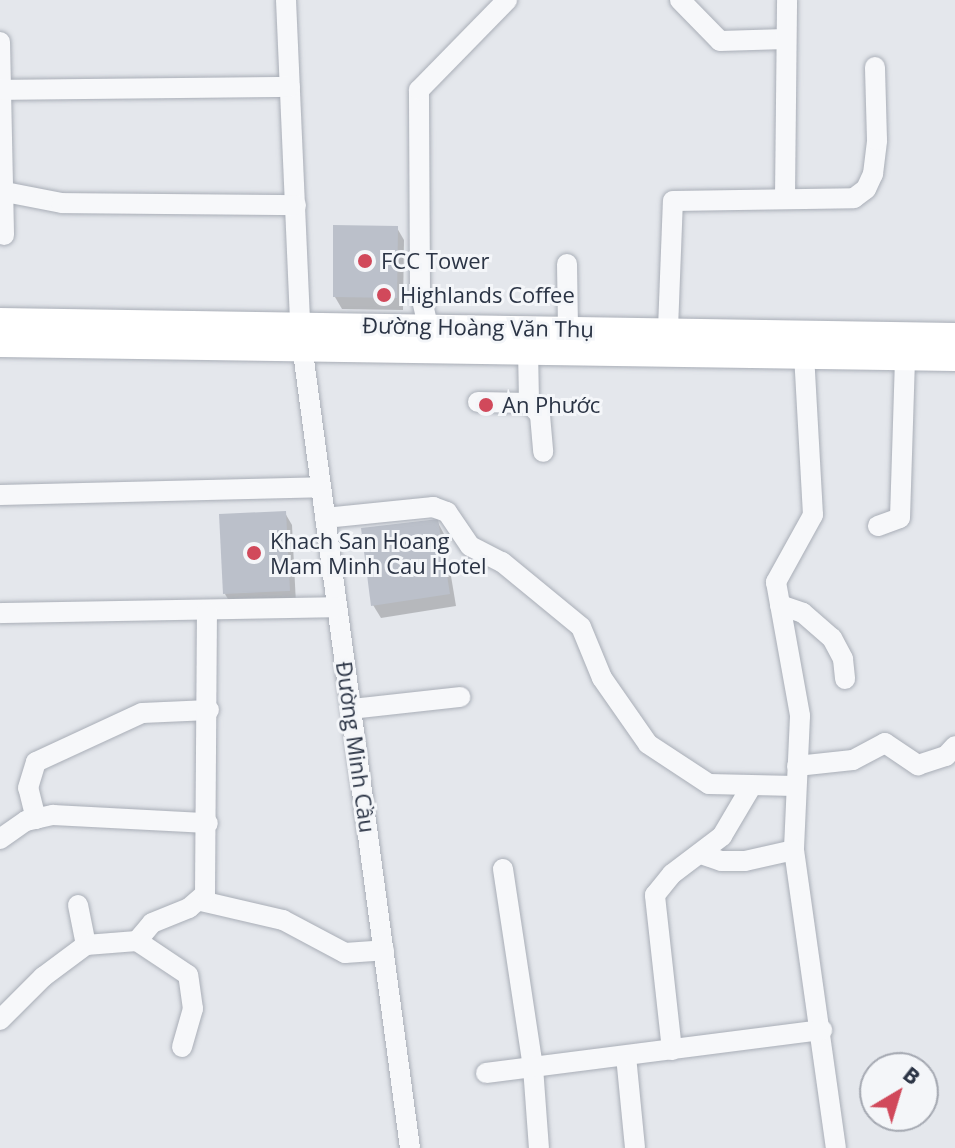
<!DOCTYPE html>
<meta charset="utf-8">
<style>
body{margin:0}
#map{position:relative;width:955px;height:1148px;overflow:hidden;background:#e4e7ec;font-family:"Open Sans",sans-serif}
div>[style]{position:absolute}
.shadow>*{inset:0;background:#0003}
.building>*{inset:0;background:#bbc0ca}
.roads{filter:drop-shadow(0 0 2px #a9aeb7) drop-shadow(0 0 2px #a9aeb7)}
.minor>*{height:20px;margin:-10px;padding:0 10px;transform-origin:10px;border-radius:10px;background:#f7f8fa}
.major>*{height:26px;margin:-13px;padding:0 13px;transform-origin:13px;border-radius:13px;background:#fff}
.dots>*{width:22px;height:22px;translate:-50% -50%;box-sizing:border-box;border:4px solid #f4f6f9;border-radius:50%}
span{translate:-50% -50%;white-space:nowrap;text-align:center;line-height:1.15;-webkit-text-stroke:6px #f4f6f9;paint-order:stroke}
.poi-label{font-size:22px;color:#2b3445}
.left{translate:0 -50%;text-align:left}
.street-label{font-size:22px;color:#2b3445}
.north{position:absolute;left:859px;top:1052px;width:80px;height:80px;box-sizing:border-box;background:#f4f6f9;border:2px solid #a4a8b1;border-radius:50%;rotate:38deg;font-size:22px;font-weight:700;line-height:32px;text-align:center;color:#2b3445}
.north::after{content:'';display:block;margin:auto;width:28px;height:36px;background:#d1495b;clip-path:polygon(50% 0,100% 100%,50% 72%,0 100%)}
</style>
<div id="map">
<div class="shadow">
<div style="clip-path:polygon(397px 228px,404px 240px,403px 310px,342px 309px,335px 297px)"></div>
<div style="clip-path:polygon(285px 513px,292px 525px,296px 604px,232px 606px,225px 594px)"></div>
<div style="clip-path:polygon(437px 521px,444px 534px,456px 606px,381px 618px,373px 605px)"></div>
</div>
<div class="building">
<div style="clip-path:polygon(333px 225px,398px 226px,397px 298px,333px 297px)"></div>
<div style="clip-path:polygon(286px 511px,290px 591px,223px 594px,219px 514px)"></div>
<div style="clip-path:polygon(438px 519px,450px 594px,371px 606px,361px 528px)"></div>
</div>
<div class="roads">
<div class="minor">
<div style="left:286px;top:0;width:324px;rotate:87.5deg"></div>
<div style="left:680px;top:0;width:57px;rotate:45.7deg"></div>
<div style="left:720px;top:41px;width:66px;rotate:-1.7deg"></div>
<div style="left:0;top:42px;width:193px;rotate:88.8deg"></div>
<div style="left:0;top:90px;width:290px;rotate:-0.6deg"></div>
<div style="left:0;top:191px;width:63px;rotate:11deg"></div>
<div style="left:62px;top:203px;width:234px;rotate:0.5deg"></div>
<div style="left:785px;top:197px;width:197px;rotate:-89.4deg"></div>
<div style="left:567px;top:264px;width:64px;rotate:89.1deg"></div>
<div style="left:428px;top:326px;width:36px;rotate:-103deg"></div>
<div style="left:420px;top:291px;width:201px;rotate:-90.3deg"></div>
<div style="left:419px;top:90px;width:126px;rotate:-45.6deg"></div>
<div style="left:668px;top:329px;width:128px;rotate:-87.8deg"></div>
<div style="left:673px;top:201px;width:181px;rotate:-0.9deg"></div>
<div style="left:854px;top:198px;width:15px;rotate:-37deg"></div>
<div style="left:866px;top:189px;width:17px;rotate:-65deg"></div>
<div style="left:873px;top:174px;width:34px;rotate:-83deg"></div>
<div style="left:877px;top:140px;width:73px;rotate:-91.6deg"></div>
<div style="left:302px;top:345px;width:810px;rotate:82.34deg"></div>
<div style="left:528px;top:349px;width:54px;rotate:88.9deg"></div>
<div style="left:529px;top:403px;width:16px;rotate:47deg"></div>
<div style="left:540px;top:415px;width:37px;rotate:85deg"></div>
<div style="left:804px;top:354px;width:161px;rotate:86.8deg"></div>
<div style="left:813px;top:515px;width:77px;rotate:118.9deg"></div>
<div style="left:776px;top:582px;width:136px;rotate:79.8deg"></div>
<div style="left:800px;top:716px;width:134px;rotate:92.6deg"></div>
<div style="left:794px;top:850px;width:301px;rotate:82deg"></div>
<div style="left:478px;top:402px;width:51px;rotate:1.1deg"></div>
<div style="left:0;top:495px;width:321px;rotate:-1.4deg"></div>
<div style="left:325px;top:518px;width:109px;rotate:-5.8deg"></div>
<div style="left:433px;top:507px;width:15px;rotate:20deg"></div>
<div style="left:447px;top:512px;width:41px;rotate:55.9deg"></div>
<div style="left:470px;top:546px;width:36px;rotate:27deg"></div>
<div style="left:502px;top:562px;width:102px;rotate:39.4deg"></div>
<div style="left:581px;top:627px;width:55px;rotate:67.6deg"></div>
<div style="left:602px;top:678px;width:80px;rotate:55.1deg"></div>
<div style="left:648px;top:744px;width:73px;rotate:33.3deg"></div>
<div style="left:709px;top:784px;width:86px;rotate:1.3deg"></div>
<div style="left:878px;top:526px;width:23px;rotate:-20deg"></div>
<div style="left:900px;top:518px;width:162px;rotate:-88.2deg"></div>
<div style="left:780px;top:605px;width:24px;rotate:19deg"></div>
<div style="left:803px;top:613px;width:38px;rotate:41deg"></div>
<div style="left:832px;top:638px;width:24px;rotate:62deg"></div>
<div style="left:843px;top:659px;width:20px;rotate:84deg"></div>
<div style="left:0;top:613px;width:337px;rotate:-1deg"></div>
<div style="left:351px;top:709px;width:110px;rotate:-6.3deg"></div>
<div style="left:797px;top:766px;width:56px;rotate:-6.1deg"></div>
<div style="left:853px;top:760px;width:36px;rotate:-28deg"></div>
<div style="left:885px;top:743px;width:40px;rotate:34deg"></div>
<div style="left:918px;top:765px;width:29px;rotate:-18deg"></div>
<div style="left:946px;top:756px;width:13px;rotate:-48deg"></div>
<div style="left:36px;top:819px;width:32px;rotate:-104deg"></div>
<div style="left:28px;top:788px;width:27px;rotate:-73deg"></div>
<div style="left:36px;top:762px;width:117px;rotate:-24.8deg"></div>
<div style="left:142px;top:713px;width:67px;rotate:-2.6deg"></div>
<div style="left:0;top:839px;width:32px;rotate:-35deg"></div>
<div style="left:26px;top:821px;width:28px;rotate:-13deg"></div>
<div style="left:53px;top:815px;width:155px;rotate:3deg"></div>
<div style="left:701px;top:854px;width:21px;rotate:19deg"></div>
<div style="left:721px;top:861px;width:24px"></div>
<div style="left:745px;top:861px;width:50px;rotate:-12.7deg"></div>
<div style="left:503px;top:869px;width:200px;rotate:81.4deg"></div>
<div style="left:533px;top:1067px;width:81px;rotate:85.8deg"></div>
<div style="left:201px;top:901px;width:84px;rotate:13deg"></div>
<div style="left:283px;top:920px;width:70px;rotate:28deg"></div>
<div style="left:345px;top:953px;width:39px;rotate:-4deg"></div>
<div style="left:78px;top:905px;width:41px;rotate:78.7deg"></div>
<div style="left:0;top:1020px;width:61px;rotate:-45deg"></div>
<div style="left:43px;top:977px;width:54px;rotate:-36.7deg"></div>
<div style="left:86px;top:945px;width:51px;rotate:-4.5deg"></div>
<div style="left:182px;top:1047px;width:40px;rotate:-74deg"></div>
<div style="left:193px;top:1009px;width:34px;rotate:-98deg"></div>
<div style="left:188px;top:975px;width:61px;rotate:-146.3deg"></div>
<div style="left:137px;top:941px;width:23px;rotate:-50deg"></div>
<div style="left:152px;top:923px;width:40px;rotate:-22deg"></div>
<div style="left:189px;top:908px;width:21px;rotate:-41deg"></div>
<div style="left:205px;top:894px;width:282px;rotate:-89.6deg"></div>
<div style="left:672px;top:1050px;width:156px;rotate:-96.3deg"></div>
<div style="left:655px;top:895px;width:27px;rotate:-51deg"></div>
<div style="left:672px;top:874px;width:63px;rotate:-37.2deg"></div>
<div style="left:722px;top:836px;width:57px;rotate:-59.4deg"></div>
<div style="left:626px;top:1056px;width:92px;rotate:84.4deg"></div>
<div style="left:486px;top:1073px;width:339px;rotate:-7.3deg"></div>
</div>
<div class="major">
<div style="left:0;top:321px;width:955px;rotate:0.9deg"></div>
<div style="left:0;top:344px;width:955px;rotate:0.84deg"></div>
</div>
</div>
<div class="dots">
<div style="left:365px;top:261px;background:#d1495b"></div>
<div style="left:384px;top:295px;background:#d1495b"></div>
<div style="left:486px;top:405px;background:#d1495b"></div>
<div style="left:254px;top:553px;background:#d1495b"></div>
</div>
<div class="poi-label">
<span class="left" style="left:381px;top:261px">FCC Tower</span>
<span class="left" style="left:400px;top:295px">Highlands Coffee</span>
<span class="left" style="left:502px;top:405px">An Phước</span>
<span class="left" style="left:270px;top:553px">Khach San Hoang<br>Mam Minh Cau Hotel</span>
</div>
<div class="street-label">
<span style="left:478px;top:327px;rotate:1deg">Đường Hoàng Văn Thụ</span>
<span style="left:356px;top:747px;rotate:82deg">Đường Minh Cầu</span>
</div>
<div class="north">B</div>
</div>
